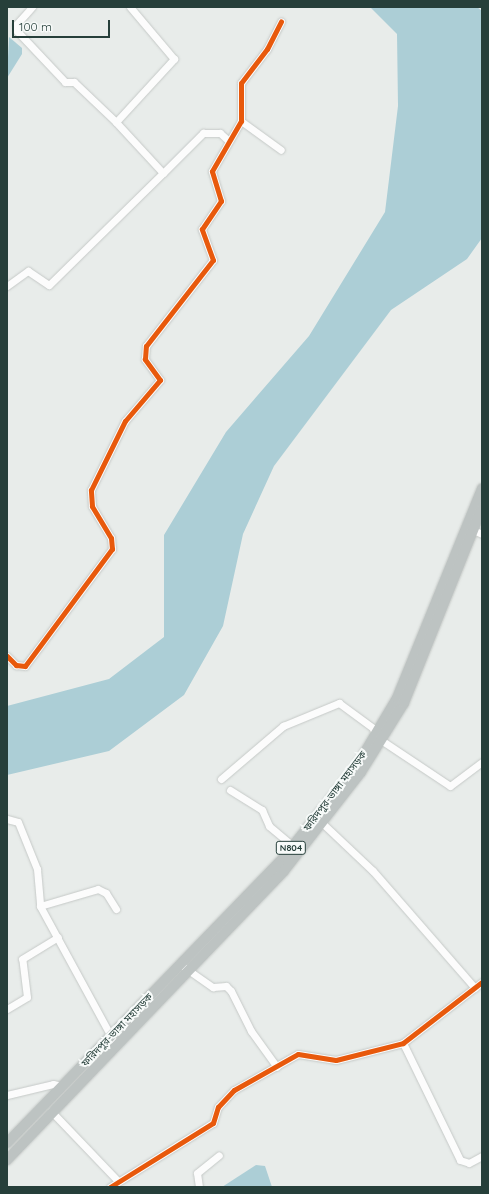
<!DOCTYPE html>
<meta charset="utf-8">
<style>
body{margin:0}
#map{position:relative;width:489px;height:1194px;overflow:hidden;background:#e8ecea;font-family:Quicksand,"Noto Sans Bengali",sans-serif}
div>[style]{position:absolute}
.water>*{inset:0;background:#acced6}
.roads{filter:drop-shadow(0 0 1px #c5c9c7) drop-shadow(0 0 1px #c5c9c7)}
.minor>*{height:7px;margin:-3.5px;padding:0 3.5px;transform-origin:3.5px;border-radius:3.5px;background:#fcfcfc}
.highway>*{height:10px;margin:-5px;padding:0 5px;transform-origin:5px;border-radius:5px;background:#bdc3c2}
.cycleway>*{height:5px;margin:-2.5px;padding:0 2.5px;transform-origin:2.5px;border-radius:2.5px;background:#e8590c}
span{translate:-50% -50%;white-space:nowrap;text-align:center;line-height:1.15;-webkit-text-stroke:4px #f7faf9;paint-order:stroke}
.shield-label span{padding:1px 3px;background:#f7faf9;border:1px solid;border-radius:3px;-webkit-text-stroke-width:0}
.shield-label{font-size:9px;color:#263f3a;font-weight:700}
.street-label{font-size:10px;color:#263f3a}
.frame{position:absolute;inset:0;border:8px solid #263f3a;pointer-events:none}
.scale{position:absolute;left:12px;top:20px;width:98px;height:18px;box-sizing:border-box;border:2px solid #263f3a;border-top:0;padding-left:5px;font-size:12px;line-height:14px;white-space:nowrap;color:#263f3a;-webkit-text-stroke:3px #f7faf9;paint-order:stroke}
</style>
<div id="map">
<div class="water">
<div style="clip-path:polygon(370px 7px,477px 7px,482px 11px,482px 238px,467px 259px,391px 310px,274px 466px,243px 534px,223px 626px,184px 695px,109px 751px,7px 775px,7px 706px,109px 679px,164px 637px,164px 535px,226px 432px,309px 336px,385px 212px,398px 106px,397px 34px)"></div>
<div style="clip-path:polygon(9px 37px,22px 48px,22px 54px,7px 78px)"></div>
<div style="clip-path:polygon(256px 1165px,265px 1166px,272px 1187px,222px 1187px)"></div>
</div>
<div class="roads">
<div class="minor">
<div style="left:32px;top:7px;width:24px;rotate:132deg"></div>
<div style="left:16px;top:25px;width:6px;rotate:81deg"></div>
<div style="left:17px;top:31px;width:70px;rotate:46.7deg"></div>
<div style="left:65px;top:82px;width:9px"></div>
<div style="left:74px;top:82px;width:58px;rotate:43.6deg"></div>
<div style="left:241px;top:121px;width:49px;rotate:35.9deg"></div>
<div style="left:163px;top:173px;width:57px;rotate:-45deg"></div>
<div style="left:203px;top:133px;width:17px"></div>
<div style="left:220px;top:133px;width:12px;rotate:42deg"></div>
<div style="left:7px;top:286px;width:26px;rotate:-36deg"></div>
<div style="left:28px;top:271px;width:25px;rotate:34deg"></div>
<div style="left:49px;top:285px;width:160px;rotate:-44.5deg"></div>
<div style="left:163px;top:173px;width:69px;rotate:-132.7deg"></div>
<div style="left:116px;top:122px;width:86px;rotate:-47.4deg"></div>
<div style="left:174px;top:59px;width:68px;rotate:-130.2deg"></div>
<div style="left:469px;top:528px;width:14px;rotate:25deg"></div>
<div style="left:7px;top:656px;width:13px;rotate:45deg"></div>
<div style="left:16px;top:665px;width:9px;rotate:6deg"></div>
<div style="left:25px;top:666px;width:146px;rotate:-53.4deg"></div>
<div style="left:112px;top:549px;width:11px;rotate:-95deg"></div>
<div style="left:111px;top:538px;width:37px;rotate:-121deg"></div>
<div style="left:92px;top:506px;width:16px;rotate:-94deg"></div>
<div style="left:91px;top:490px;width:77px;rotate:-63.8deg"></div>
<div style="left:125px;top:421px;width:54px;rotate:-49.5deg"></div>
<div style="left:160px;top:380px;width:26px;rotate:-126deg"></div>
<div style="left:145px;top:359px;width:13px;rotate:-86deg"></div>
<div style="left:146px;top:346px;width:109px;rotate:-52.1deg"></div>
<div style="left:213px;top:260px;width:33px;rotate:-110deg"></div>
<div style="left:202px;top:229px;width:34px;rotate:-56deg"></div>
<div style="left:221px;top:201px;width:31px;rotate:-107deg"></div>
<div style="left:212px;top:171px;width:58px;rotate:-59.9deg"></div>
<div style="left:241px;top:121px;width:38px;rotate:-90deg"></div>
<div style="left:241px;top:83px;width:43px;rotate:-52.6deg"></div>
<div style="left:267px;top:49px;width:31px;rotate:-63deg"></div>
<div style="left:221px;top:779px;width:82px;rotate:-40.5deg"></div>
<div style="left:283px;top:726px;width:61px;rotate:-22.3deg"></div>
<div style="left:339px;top:703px;width:42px;rotate:36.3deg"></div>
<div style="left:373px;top:728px;width:8px;rotate:76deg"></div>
<div style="left:375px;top:736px;width:90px;rotate:33.7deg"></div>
<div style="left:450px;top:786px;width:40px;rotate:-37deg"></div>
<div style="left:230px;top:790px;width:38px;rotate:32deg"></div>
<div style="left:262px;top:810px;width:17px;rotate:66deg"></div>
<div style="left:269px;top:826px;width:31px;rotate:40deg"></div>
<div style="left:7px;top:819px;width:11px;rotate:15deg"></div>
<div style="left:18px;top:822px;width:51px;rotate:68deg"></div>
<div style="left:37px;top:869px;width:37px;rotate:85deg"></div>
<div style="left:40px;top:906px;width:153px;rotate:61.4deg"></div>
<div style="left:319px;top:820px;width:74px;rotate:43.4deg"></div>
<div style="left:373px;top:871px;width:155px;rotate:48.9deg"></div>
<div style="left:40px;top:906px;width:60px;rotate:-16.3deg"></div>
<div style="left:98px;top:889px;width:9px;rotate:27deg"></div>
<div style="left:106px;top:893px;width:19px;rotate:58deg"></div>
<div style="left:181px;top:965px;width:39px;rotate:35deg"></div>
<div style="left:213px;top:987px;width:13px;rotate:-4deg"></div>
<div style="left:226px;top:986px;width:7px;rotate:45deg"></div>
<div style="left:231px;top:991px;width:45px;rotate:63.4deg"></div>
<div style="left:251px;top:1031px;width:44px;rotate:54.2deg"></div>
<div style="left:7px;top:1009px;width:23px;rotate:-31deg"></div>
<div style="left:27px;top:997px;width:38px;rotate:-97deg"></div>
<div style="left:22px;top:959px;width:42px;rotate:-31.4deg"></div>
<div style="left:403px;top:1043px;width:130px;rotate:64deg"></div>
<div style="left:460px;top:1160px;width:9px;rotate:18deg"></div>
<div style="left:469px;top:1163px;width:15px;rotate:-28deg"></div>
<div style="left:7px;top:1095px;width:47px;rotate:-13.4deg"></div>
<div style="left:53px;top:1084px;width:9px;rotate:13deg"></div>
<div style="left:51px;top:1111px;width:95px;rotate:46.3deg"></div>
<div style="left:110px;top:1187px;width:121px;rotate:-31.9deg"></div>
<div style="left:213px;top:1123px;width:17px;rotate:-73deg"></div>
<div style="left:218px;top:1107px;width:23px;rotate:-47deg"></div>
<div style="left:234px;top:1090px;width:73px;rotate:-29.4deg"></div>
<div style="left:298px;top:1054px;width:38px;rotate:9deg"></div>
<div style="left:336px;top:1060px;width:69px;rotate:-14.2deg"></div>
<div style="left:403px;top:1043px;width:100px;rotate:-37.7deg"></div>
<div style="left:199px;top:1187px;width:14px;rotate:-98deg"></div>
<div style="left:197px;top:1173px;width:28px;rotate:-39deg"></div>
</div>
<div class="highway">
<div style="left:7px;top:1143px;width:398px;rotate:-45.9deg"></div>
<div style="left:284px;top:857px;width:115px;rotate:-51.3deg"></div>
<div style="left:356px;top:767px;width:80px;rotate:-59.3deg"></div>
<div style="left:397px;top:698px;width:226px;rotate:-67.9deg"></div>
<div style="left:7px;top:1160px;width:400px;rotate:-46.2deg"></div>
<div style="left:284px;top:871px;width:125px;rotate:-52.1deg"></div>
<div style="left:361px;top:772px;width:81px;rotate:-58.1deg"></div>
<div style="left:404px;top:703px;width:210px;rotate:-68.2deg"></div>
</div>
</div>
<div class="cycleway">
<div style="left:7px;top:656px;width:13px;rotate:45deg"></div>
<div style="left:16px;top:665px;width:9px;rotate:6deg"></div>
<div style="left:25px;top:666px;width:146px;rotate:-53.4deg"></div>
<div style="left:112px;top:549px;width:11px;rotate:-95deg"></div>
<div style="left:111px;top:538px;width:37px;rotate:-121deg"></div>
<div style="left:92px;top:506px;width:16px;rotate:-94deg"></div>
<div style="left:91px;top:490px;width:77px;rotate:-63.8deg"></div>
<div style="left:125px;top:421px;width:54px;rotate:-49.5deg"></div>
<div style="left:160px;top:380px;width:26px;rotate:-126deg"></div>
<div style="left:145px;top:359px;width:13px;rotate:-86deg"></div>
<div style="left:146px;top:346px;width:109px;rotate:-52.1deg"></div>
<div style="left:213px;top:260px;width:33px;rotate:-110deg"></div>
<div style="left:202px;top:229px;width:34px;rotate:-56deg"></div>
<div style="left:221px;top:201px;width:31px;rotate:-107deg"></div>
<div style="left:212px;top:171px;width:58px;rotate:-59.9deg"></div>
<div style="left:241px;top:121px;width:38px;rotate:-90deg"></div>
<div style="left:241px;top:83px;width:43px;rotate:-52.6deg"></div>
<div style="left:267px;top:49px;width:31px;rotate:-63deg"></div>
<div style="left:110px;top:1187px;width:121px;rotate:-31.9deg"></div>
<div style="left:213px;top:1123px;width:17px;rotate:-73deg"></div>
<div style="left:218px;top:1107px;width:23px;rotate:-47deg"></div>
<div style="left:234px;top:1090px;width:73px;rotate:-29.4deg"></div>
<div style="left:298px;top:1054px;width:38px;rotate:9deg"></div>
<div style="left:336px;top:1060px;width:69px;rotate:-14.2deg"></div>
<div style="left:403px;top:1043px;width:100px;rotate:-37.7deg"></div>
</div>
<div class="shield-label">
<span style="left:291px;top:848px">N804</span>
</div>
<div class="street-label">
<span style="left:335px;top:791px;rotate:-53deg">ফরিদপুর-ভাঙ্গা মহাসড়ক</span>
<span style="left:117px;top:1030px;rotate:-46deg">ফরিদপুর-ভাঙ্গা মহাসড়ক</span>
</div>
<div class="frame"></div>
<div class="scale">100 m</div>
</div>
